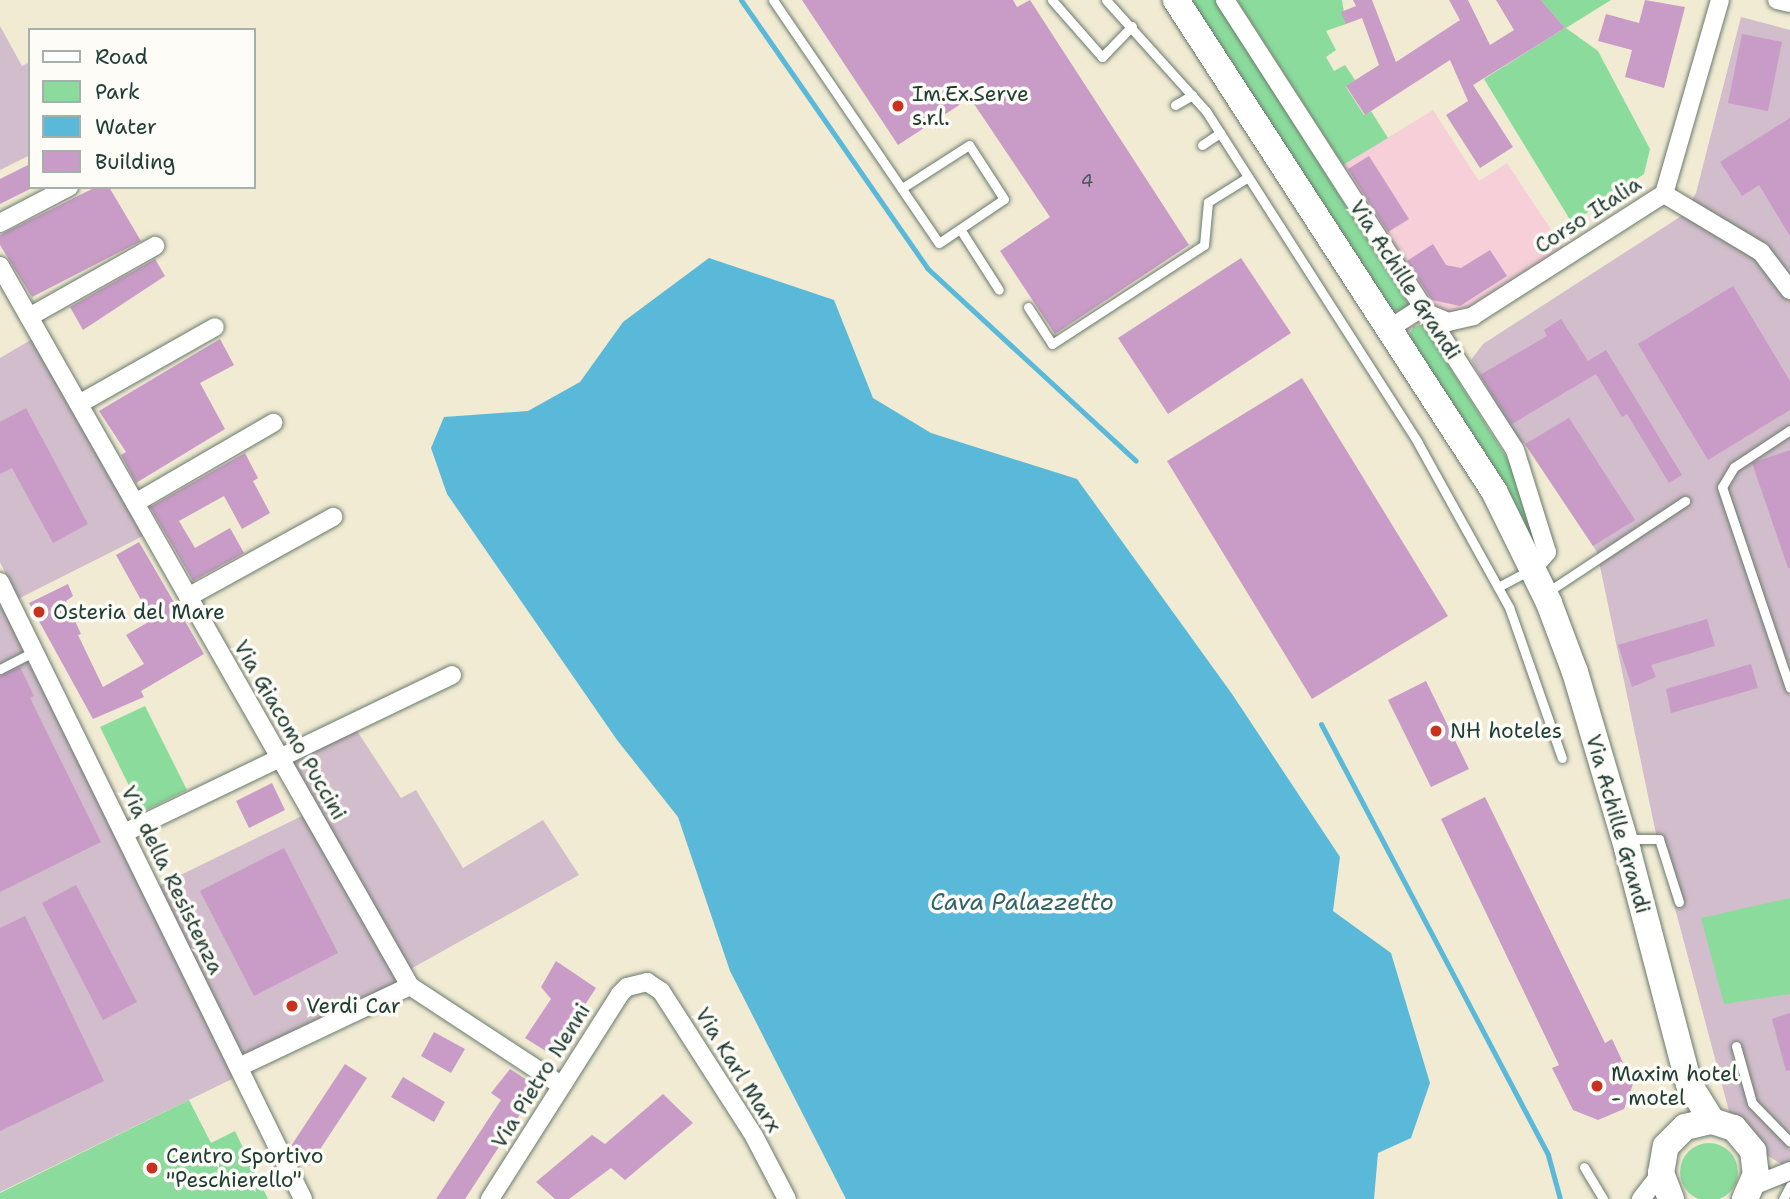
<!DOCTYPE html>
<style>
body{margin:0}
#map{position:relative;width:1790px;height:1199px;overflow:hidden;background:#f1ebd3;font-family:"Shantell Sans",sans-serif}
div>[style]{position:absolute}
.built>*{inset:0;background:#f6cfd9}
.industrial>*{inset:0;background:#d1bdcb}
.green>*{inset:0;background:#8bdc9c}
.round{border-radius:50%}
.water>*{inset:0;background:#5ab9d8}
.stream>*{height:5px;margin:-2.5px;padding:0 2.5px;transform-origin:2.5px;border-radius:2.5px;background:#5ab9d8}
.building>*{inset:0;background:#c99cc7}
.roads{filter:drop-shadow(0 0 2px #687a6c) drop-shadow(0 0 2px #687a6c)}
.lane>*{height:9px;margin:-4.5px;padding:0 4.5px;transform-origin:4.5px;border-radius:4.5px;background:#fff}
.street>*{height:18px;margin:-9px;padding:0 9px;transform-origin:9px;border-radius:9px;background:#fff}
.secondary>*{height:26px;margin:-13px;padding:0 13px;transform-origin:13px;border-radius:13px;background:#fff}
.dots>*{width:19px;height:19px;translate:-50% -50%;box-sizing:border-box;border:4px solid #fdfcf7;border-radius:50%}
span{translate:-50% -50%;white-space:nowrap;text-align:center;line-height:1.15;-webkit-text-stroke:7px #fdfcf7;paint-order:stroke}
.number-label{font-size:18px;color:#4a5559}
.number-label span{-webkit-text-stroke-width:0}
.poi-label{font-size:21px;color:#1f3d34}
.left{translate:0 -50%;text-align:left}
.street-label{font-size:21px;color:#1f3d34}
.water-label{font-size:23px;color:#316265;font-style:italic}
.legend{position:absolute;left:28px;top:28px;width:228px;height:161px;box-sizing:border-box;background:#fdfcf7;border:2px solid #a4b0a9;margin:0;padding:9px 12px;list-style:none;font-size:21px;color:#1f3d34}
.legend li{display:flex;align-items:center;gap:14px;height:35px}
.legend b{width:35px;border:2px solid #a4b0a9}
</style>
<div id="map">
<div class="built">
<div style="clip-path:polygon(1433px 110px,1479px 181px,1507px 163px,1566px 252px,1412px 352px,1343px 165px)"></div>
</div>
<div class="industrial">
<div style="clip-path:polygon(1741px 17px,1790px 30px,1790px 1164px,1783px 1165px,1765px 1154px,1749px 1126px,1730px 1115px,1659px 848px,1597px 552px,1525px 444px,1516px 439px,1471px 360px,1483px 344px,1683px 215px,1696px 193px)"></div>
<div style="clip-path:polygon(0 26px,22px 66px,30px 62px,30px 155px,0 170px)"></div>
<div style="clip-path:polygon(34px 338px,143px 536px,18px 599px,0 562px,0 358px)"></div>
<div style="clip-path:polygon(0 591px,238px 1076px,0 1192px)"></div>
<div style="clip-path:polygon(355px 728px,401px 798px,416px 790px,463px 868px,543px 820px,579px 875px,407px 971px,286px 761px)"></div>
<div style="clip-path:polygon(306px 814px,400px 984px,243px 1059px,156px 887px)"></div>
</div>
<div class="green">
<div style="clip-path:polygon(1185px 0,1215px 0,1410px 307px,1392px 312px)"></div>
<div style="clip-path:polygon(1237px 0,1342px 0,1346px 24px,1326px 31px,1336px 50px,1326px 57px,1334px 71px,1345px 65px,1355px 80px,1346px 87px,1364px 115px,1371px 111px,1388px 138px,1343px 165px)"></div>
<div style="clip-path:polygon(1541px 0,1611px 0,1566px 28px,1598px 51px,1650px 149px,1644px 174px,1572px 223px,1484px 79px,1565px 28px)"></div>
<div style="clip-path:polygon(1422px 324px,1510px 463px,1538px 536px,1529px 540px,1408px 337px,1413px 327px)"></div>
<div style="clip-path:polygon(145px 706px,187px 790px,142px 812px,100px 727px)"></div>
<div style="clip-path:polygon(1790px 898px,1790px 994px,1724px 1004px,1701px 918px)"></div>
<div style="clip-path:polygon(189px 1100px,211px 1143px,235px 1131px,268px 1199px,0 1199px,0 1193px)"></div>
<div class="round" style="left:1680px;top:1143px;width:58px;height:58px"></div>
</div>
<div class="water">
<div style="clip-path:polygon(709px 258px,834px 300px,873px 398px,931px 433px,1077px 479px,1232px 694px,1340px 857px,1333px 911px,1391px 953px,1430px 1083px,1411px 1138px,1378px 1153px,1374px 1199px,846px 1199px,730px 971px,678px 817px,617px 740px,447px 494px,431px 448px,444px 417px,528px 411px,580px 382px,623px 322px)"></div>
</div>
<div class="stream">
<div style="left:741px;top:0;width:326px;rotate:55.2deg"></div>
<div style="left:927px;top:268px;width:284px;rotate:42.7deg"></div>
<div style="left:1321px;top:724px;width:487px;rotate:62.2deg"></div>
<div style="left:1548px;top:1155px;width:46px;rotate:74.7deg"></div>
</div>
<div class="building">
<div style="clip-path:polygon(802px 0,1013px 0,1017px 7px,1030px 0,1189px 245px,1055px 334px,1000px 251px,1050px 217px,970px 98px,898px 145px)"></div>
<div style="clip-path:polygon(1353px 0,1372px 0,1396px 62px,1460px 20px,1449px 0,1468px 0,1490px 45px,1514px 30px,1496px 0,1541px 0,1565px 28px,1473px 85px,1513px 147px,1480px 168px,1446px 115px,1468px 101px,1450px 60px,1365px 115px,1346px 86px,1379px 65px,1362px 18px,1346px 24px,1341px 12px,1356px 6px)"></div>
<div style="clip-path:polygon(1645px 0,1685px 7px,1664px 88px,1625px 77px,1632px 50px,1598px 41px,1606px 14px,1639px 23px)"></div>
<div style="clip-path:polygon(1742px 34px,1782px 42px,1768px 111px,1728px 103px)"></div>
<div style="clip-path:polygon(1790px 118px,1790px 236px,1759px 185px,1742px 196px,1720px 162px)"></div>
<div style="clip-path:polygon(1369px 156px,1409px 219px,1388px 232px,1348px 169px)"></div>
<div style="clip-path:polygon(30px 164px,30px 189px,0 204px,0 179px)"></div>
<div style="clip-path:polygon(96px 187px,109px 187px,141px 241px,32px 297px,0 245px,0 235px)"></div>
<div style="clip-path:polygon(1433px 244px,1446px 265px,1461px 268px,1490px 250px,1507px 276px,1460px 306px,1432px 300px,1407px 261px)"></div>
<div style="clip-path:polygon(1241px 258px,1291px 333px,1168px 414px,1118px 338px)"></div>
<div style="clip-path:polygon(155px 259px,165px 276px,83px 330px,70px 307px)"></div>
<div style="clip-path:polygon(1733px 286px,1790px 381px,1790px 410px,1708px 460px,1638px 344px)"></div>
<div style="clip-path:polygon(1561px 319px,1588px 361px,1606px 350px,1682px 475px,1669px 483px,1627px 414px,1622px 417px,1596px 374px,1512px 424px,1480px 375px,1547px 336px,1544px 330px)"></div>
<div style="clip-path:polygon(220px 339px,234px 365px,200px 383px,225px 429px,136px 483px,121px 455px,126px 452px,99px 411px)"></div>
<div style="clip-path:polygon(1302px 378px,1448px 616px,1312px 699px,1167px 461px)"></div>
<div style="clip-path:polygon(26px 408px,88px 524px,53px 543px,12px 468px,0 474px,0 422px)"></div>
<div style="clip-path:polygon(1569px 418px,1635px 520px,1593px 546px,1525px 444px)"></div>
<div style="clip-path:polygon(1790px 450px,1790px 568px,1788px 568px,1752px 463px)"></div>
<div style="clip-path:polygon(245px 453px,258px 478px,253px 481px,270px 513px,242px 529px,224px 496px,179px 521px,195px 548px,230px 528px,244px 553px,193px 581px,150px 507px)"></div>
<div style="clip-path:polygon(139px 542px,204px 654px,141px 691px,144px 697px,93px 719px,29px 603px,68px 584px,73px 596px,66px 601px,81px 634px,78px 635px,103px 687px,144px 664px,126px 635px,152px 620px,116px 555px)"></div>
<div style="clip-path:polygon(1707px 619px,1715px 646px,1651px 665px,1656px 677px,1632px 687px,1618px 645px)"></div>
<div style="clip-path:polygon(1751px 664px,1758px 688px,1671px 713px,1666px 689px)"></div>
<div style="clip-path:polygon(20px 667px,34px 696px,30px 698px,101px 842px,0 892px,0 676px)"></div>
<div style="clip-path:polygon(1426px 681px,1469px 769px,1431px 787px,1388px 700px)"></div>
<div style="clip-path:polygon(272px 783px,285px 810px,249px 828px,236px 801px)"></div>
<div style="clip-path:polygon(1485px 797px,1605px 1043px,1612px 1039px,1633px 1084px,1624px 1109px,1598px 1120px,1573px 1110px,1552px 1068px,1559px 1065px,1441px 819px)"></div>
<div style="clip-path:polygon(284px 848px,338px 953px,254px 996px,200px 891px)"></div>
<div style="clip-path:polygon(76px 885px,137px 1002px,103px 1020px,42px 903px)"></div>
<div style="clip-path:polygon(25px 916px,104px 1081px,0 1131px,0 928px)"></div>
<div style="clip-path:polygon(556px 961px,596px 988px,552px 1055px,525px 1038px,551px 999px,541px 987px)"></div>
<div style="clip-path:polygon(1790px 1013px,1790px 1070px,1786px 1071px,1772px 1019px)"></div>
<div style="clip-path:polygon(434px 1032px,465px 1049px,451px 1073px,421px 1056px)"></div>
<div style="clip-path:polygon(345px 1064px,367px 1078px,309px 1166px,291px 1146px)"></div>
<div style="clip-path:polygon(510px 1069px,533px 1084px,517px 1106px,523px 1110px,465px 1199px,436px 1199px,501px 1100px,491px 1093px)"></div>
<div style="clip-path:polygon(403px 1077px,445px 1102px,434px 1122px,391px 1097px)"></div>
<div style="clip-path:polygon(663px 1094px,693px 1123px,625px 1180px,611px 1168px,569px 1199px,555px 1199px,536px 1182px,592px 1135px,605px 1144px)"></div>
</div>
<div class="roads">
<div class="lane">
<div style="left:773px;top:0;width:294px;rotate:55.7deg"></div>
<div style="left:939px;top:243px;width:78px;rotate:-34.1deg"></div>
<div style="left:1004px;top:199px;width:64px;rotate:-122.9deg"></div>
<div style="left:969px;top:145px;width:80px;rotate:147.3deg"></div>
<div style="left:1052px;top:0;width:76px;rotate:48.7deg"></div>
<div style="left:1102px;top:57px;width:43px;rotate:-45.9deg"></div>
<div style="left:1106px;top:0;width:149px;rotate:48deg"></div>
<div style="left:1206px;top:111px;width:394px;rotate:57.4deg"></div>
<div style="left:1418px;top:443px;width:188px;rotate:61deg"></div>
<div style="left:1509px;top:607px;width:160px;rotate:70.7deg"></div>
<div style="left:1175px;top:105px;width:20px;rotate:-30deg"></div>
<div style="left:1202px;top:145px;width:22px;rotate:-34deg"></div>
<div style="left:960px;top:229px;width:72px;rotate:57.4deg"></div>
<div style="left:1028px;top:307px;width:44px;rotate:57deg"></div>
<div style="left:1052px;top:344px;width:181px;rotate:-33.1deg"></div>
<div style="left:1204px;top:245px;width:43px;rotate:-84.7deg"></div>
<div style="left:1208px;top:202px;width:47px;rotate:-32deg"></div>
<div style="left:1790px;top:430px;width:67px;rotate:146.5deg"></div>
<div style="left:1734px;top:467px;width:23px;rotate:121deg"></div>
<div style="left:1722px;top:487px;width:212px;rotate:71.3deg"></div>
<div style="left:1498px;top:587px;width:36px;rotate:-28deg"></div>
<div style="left:1546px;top:593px;width:167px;rotate:-33.5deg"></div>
<div style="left:0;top:669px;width:38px;rotate:-27deg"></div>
<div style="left:1629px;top:839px;width:30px"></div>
<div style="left:1659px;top:839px;width:66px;rotate:72.4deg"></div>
<div style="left:1736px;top:1046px;width:59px;rotate:74.3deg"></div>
<div style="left:1752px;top:1103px;width:54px;rotate:45.7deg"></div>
<div style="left:1584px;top:1167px;width:37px;rotate:59deg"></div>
<div style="left:1783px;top:1199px;width:15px;rotate:-62deg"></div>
</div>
<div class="street">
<div style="left:1225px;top:0;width:535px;rotate:57.2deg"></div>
<div style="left:1515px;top:450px;width:107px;rotate:72.6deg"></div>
<div style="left:1547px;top:552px;width:23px;rotate:131deg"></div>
<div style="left:1777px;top:0;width:13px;rotate:13deg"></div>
<div style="left:1664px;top:194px;width:113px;rotate:30.9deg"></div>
<div style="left:1761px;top:252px;width:48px;rotate:52.7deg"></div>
<div style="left:0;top:223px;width:78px;rotate:-27.6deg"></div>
<div style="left:0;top:266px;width:829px;rotate:60.34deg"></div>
<div style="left:410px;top:986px;width:181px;rotate:33.3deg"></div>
<div style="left:1427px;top:313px;width:23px;rotate:23deg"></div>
<div style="left:1448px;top:322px;width:26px;rotate:-13deg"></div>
<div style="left:1473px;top:316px;width:227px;rotate:-32.6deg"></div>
<div style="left:1664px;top:194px;width:202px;rotate:-73.9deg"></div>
<div style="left:29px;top:317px;width:145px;rotate:-29.4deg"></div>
<div style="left:1392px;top:327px;width:37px;rotate:-33deg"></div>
<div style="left:79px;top:404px;width:156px;rotate:-29.5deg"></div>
<div style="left:135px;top:503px;width:160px;rotate:-30.1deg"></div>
<div style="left:0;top:582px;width:687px;rotate:63.84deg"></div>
<div style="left:188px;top:597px;width:166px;rotate:-28.9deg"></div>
<div style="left:124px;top:833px;width:364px;rotate:-25.7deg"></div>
<div style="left:239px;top:1067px;width:189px;rotate:-25.3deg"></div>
<div style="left:1753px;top:1186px;width:40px;rotate:-22deg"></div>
<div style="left:490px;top:1199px;width:243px;rotate:-57.6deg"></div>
<div style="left:620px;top:994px;width:10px;rotate:-45deg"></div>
<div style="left:627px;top:987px;width:21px;rotate:-14deg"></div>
<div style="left:647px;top:982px;width:17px;rotate:33deg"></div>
<div style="left:661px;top:991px;width:172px;rotate:57.3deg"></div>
<div style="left:754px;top:1136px;width:71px;rotate:62.4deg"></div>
<div style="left:1641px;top:1199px;width:33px;rotate:-52deg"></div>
</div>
<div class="secondary">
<div style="left:1176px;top:0;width:585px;rotate:57.07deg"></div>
<div style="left:1494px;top:491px;width:125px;rotate:63.8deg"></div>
<div style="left:1549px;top:603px;width:74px;rotate:69.4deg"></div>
<div style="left:1575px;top:672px;width:184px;rotate:73.5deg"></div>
<div style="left:1627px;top:848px;width:244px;rotate:75.3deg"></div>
<div style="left:1689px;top:1084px;width:44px;rotate:58.1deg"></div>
<div style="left:1671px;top:1199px;width:28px;rotate:-111deg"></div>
<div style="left:1661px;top:1173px;width:27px;rotate:-80deg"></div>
<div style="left:1666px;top:1146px;width:27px;rotate:-45deg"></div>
<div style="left:1685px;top:1127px;width:28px;rotate:-13deg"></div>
<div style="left:1712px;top:1121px;width:23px;rotate:18deg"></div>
<div style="left:1734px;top:1128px;width:30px;rotate:50deg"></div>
<div style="left:1753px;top:1151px;width:23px;rotate:83deg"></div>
<div style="left:1756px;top:1174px;width:27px;rotate:114deg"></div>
</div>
</div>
<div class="dots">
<div style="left:898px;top:106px;background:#c8321e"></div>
<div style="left:39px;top:612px;background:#c8321e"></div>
<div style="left:1436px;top:731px;background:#c8321e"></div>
<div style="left:292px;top:1006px;background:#c8321e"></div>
<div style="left:1597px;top:1086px;background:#c8321e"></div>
<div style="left:152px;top:1168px;background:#c8321e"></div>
</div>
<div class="number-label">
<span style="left:1087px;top:181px">4</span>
</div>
<div class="poi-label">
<span class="left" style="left:912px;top:106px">Im.Ex.Serve<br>s.r.l.</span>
<span class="left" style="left:53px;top:612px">Osteria del Mare</span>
<span class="left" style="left:1450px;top:731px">NH hoteles</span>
<span class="left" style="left:306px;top:1006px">Verdi Car</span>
<span class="left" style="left:1611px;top:1086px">Maxim hotel<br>- motel</span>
<span class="left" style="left:166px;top:1168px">Centro Sportivo<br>"Peschierello"</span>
</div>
<div class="street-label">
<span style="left:1588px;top:215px;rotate:-33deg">Corso Italia</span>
<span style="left:1405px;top:280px;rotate:57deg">Via Achille Grandi</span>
<span style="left:290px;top:730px;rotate:60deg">Via Giacomo Puccini</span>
<span style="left:1618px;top:824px;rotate:74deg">Via Achille Grandi</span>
<span style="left:172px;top:880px;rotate:64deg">Via della Resistenza</span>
<span style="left:738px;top:1070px;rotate:58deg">Via Karl Marx</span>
<span style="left:541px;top:1076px;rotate:-58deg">Via Pietro Nenni</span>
</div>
<div class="water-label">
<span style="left:1022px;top:902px">Cava Palazzetto</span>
</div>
<ul class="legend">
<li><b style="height:9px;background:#fff"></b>Road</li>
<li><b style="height:19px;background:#8bdc9c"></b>Park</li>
<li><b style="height:19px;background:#5ab9d8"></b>Water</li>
<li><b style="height:19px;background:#c99cc7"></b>Building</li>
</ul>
</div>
